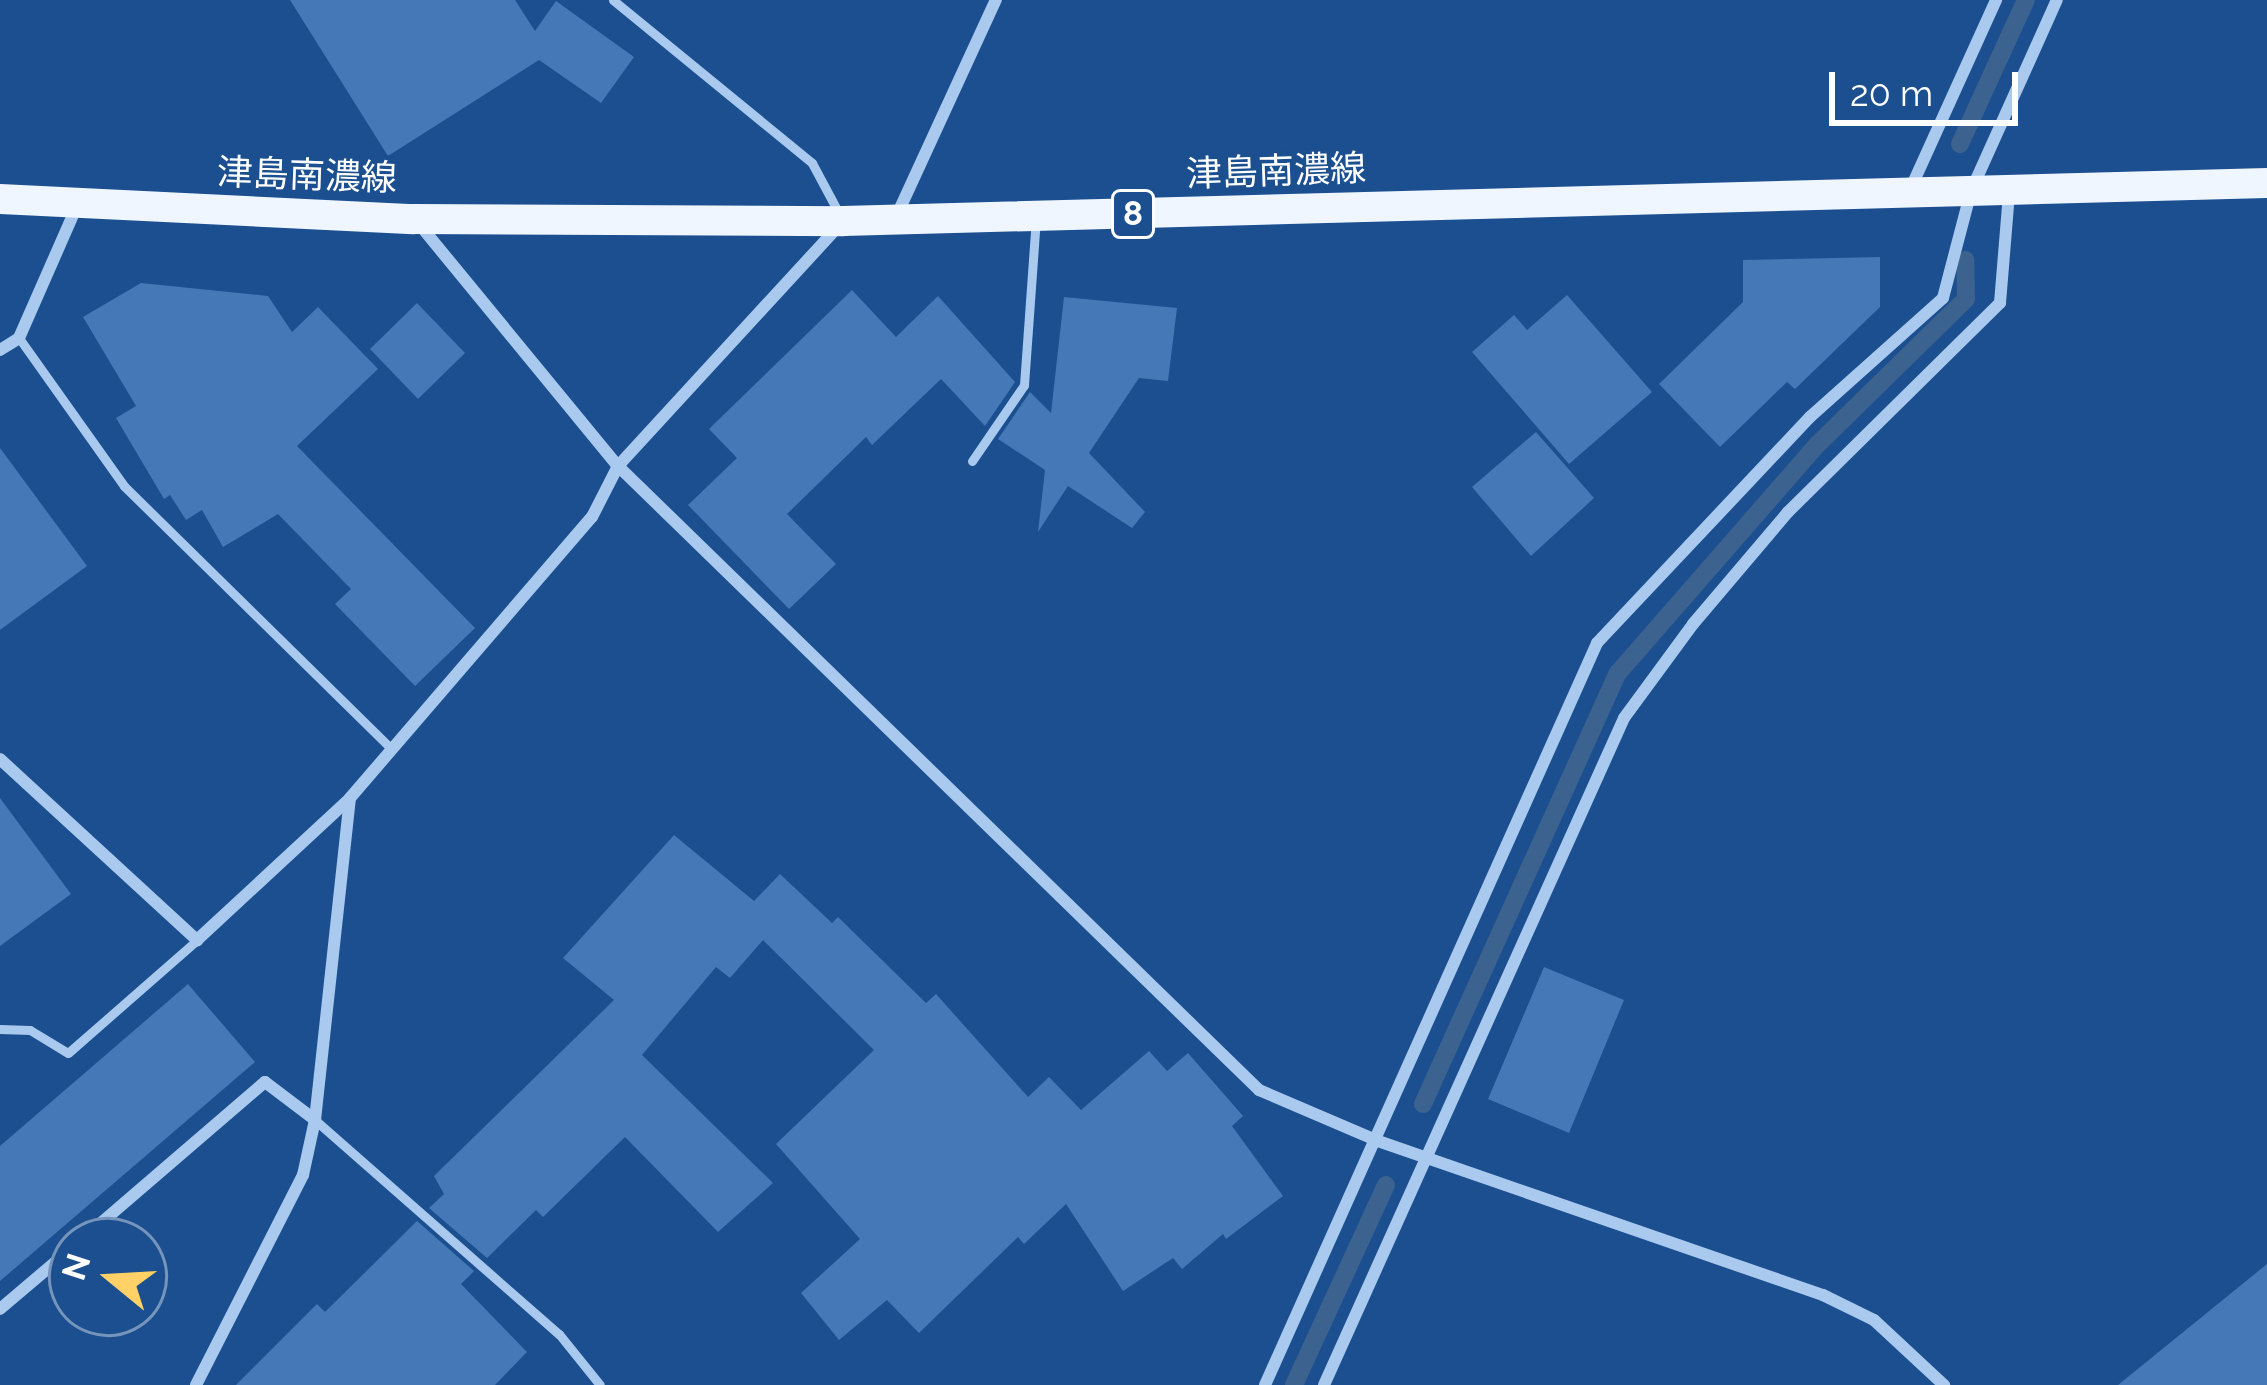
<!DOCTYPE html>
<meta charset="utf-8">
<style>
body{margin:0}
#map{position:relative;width:2267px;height:1385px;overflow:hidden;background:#1b4f8f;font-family:Raleway,"Noto Sans JP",sans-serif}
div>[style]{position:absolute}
.stream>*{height:18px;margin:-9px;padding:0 9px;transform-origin:9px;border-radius:9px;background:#3c6290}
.building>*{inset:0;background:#4478b7}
.lane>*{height:9px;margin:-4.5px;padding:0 4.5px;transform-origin:4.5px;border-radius:4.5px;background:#a9c9ee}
.street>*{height:12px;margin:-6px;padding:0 6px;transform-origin:6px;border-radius:6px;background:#a9c9ee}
.primary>*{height:30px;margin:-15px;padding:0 15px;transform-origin:15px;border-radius:15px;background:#f0f6ff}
span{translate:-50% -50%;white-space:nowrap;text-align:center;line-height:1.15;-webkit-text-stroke:10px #1b4f8f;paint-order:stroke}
.shield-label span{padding:3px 9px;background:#1b4f8f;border:3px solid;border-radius:9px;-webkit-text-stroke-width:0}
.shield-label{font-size:33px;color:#fff;font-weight:700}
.street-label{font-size:36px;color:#fff}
.north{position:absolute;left:48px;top:1217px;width:120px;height:120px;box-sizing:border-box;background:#1b4f8f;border:3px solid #7695bc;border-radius:50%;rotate:288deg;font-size:33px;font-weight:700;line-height:48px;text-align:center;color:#fff}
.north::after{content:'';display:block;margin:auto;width:42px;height:54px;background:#ffd166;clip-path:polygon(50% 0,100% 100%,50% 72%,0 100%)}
.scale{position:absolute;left:1829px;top:72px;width:189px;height:54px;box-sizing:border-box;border:6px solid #fff;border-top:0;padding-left:15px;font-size:36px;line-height:42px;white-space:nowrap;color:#fff;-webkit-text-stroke:9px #1b4f8f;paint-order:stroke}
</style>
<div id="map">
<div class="stream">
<div style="left:1960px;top:144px;width:158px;rotate:-65.4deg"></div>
<div style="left:1423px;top:1104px;width:473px;rotate:-65.7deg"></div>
<div style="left:1618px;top:673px;width:304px;rotate:-48.9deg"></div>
<div style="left:1818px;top:444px;width:207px;rotate:-44.4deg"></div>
<div style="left:1966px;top:299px;width:39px;rotate:-91deg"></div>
<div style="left:1294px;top:1385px;width:220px;rotate:-65.3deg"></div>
</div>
<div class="building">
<div style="clip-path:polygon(290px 0,515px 0,535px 31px,556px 1px,634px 57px,601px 103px,539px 60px,388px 156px)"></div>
<div style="clip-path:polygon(1880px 257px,1880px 307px,1795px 389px,1787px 382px,1720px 447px,1659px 384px,1743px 302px,1743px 260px)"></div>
<div style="clip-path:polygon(141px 283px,268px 296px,292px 332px,318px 307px,378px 369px,297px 446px,475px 628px,415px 686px,335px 604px,351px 589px,278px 514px,223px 547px,202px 510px,186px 520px,170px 495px,164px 499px,116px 418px,136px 406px,83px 317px)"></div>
<div style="clip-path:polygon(852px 290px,896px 337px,938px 296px,1015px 382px,985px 426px,941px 379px,872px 445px,866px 437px,787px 514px,836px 564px,789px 609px,688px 505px,737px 458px,709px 429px)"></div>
<div style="clip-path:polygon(1567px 295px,1652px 392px,1569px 464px,1472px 352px,1514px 315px,1527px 330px)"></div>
<div style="clip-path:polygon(1064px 297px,1177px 308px,1168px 381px,1139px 378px,1089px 453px,1145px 512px,1132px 528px,1068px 486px,1038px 532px,1045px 470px,998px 439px,1030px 392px,1051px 413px)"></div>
<div style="clip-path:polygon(417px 303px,465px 353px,418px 399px,370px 349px)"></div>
<div style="clip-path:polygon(1536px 432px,1594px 498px,1531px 556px,1472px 487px)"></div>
<div style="clip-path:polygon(0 448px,87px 566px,0 630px)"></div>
<div style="clip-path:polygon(0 798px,71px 894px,0 946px)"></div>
<div style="clip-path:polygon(674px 835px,754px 901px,780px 874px,832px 923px,838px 917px,926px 1003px,936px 994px,1028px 1097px,1049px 1077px,1081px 1110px,1149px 1051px,1167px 1071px,1188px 1053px,1243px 1116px,1232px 1126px,1283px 1196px,1226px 1239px,1223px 1234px,1182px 1269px,1173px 1258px,1123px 1291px,1066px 1204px,1024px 1244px,1018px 1237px,919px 1333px,887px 1300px,839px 1340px,801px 1293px,860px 1239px,776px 1144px,874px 1050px,763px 940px,730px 978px,716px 967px,642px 1055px,773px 1183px,718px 1232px,625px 1137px,543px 1217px,536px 1210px,487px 1258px,429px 1208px,444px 1194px,434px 1176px,614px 1000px,563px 958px)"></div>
<div style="clip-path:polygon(1544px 967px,1624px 1000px,1569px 1133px,1488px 1099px)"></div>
<div style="clip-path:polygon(188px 984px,255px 1062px,0 1281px,0 1146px)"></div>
<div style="clip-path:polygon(417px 1221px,474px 1271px,461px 1284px,527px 1352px,495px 1385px,236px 1385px,317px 1304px,325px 1312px)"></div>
<div style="clip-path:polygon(2267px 1264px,2267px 1385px,2118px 1385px)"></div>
</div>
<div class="lane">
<div style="left:613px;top:0;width:257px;rotate:39.3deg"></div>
<div style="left:812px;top:163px;width:61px;rotate:61.8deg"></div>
<div style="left:19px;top:338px;width:181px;rotate:54.6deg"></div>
<div style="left:124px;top:486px;width:375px;rotate:44.5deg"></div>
<div style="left:972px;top:461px;width:92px;rotate:-55.6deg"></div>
<div style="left:1024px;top:385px;width:166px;rotate:-85.9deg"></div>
<div style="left:0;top:1029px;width:30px;rotate:2deg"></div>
<div style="left:30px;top:1030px;width:44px;rotate:31.2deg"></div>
<div style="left:68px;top:1053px;width:171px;rotate:-41.2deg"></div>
<div style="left:315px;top:1120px;width:325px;rotate:41.3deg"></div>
<div style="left:559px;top:1334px;width:65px;rotate:51.2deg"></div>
</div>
<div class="street">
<div style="left:1909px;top:192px;width:211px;rotate:-65.6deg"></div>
<div style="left:896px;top:217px;width:239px;rotate:-65.3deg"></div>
<div style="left:419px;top:224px;width:313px;rotate:50.6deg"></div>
<div style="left:618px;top:466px;width:895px;rotate:44.23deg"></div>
<div style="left:1259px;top:1090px;width:129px;rotate:23.2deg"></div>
<div style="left:1378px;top:1141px;width:471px;rotate:19.1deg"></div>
<div style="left:1823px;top:1295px;width:57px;rotate:26.1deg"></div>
<div style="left:1874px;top:1320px;width:96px;rotate:42.9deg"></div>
<div style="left:0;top:350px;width:22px;rotate:-32deg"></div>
<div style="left:19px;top:338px;width:144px;rotate:-66.3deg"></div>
<div style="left:0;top:759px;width:268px;rotate:42.6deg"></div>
<div style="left:197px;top:940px;width:207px;rotate:-42.8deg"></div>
<div style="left:80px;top:1241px;width:244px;rotate:-40.7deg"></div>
<div style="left:265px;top:1082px;width:63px;rotate:37.2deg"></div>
<div style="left:0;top:1309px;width:94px;rotate:-40.3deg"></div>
<div style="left:196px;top:1385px;width:236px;rotate:-63deg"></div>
<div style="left:303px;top:1175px;width:56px;rotate:-77.7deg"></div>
<div style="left:315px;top:1120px;width:324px;rotate:-83.8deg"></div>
<div style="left:350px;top:798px;width:371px;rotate:-49.3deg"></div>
<div style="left:592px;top:517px;width:57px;rotate:-63deg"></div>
<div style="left:618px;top:466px;width:323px;rotate:-47.4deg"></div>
<div style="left:1265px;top:1385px;width:813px;rotate:-65.89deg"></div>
<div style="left:1597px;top:643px;width:311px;rotate:-46.7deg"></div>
<div style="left:1810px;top:417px;width:178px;rotate:-41.8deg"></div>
<div style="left:1943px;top:298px;width:111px;rotate:-75.3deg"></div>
<div style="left:1971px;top:191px;width:209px;rotate:-65.8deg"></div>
<div style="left:1324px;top:1385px;width:731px;rotate:-65.78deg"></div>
<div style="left:1624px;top:718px;width:117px;rotate:-53.7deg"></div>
<div style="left:1693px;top:624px;width:147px;rotate:-49.7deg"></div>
<div style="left:1788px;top:512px;width:298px;rotate:-44.6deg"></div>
<div style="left:2000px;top:303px;width:110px;rotate:-85.3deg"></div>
</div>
<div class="primary">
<div style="left:0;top:199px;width:414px;rotate:2.8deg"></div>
<div style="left:414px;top:219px;width:429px;rotate:0.3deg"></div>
<div style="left:843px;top:221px;width:1425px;rotate:-1.53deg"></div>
</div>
<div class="shield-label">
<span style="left:1133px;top:214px">8</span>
</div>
<div class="street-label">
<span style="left:1276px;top:171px;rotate:-2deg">津島南濃線</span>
<span style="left:307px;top:175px;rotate:2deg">津島南濃線</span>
</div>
<div class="north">N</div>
<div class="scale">20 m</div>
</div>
